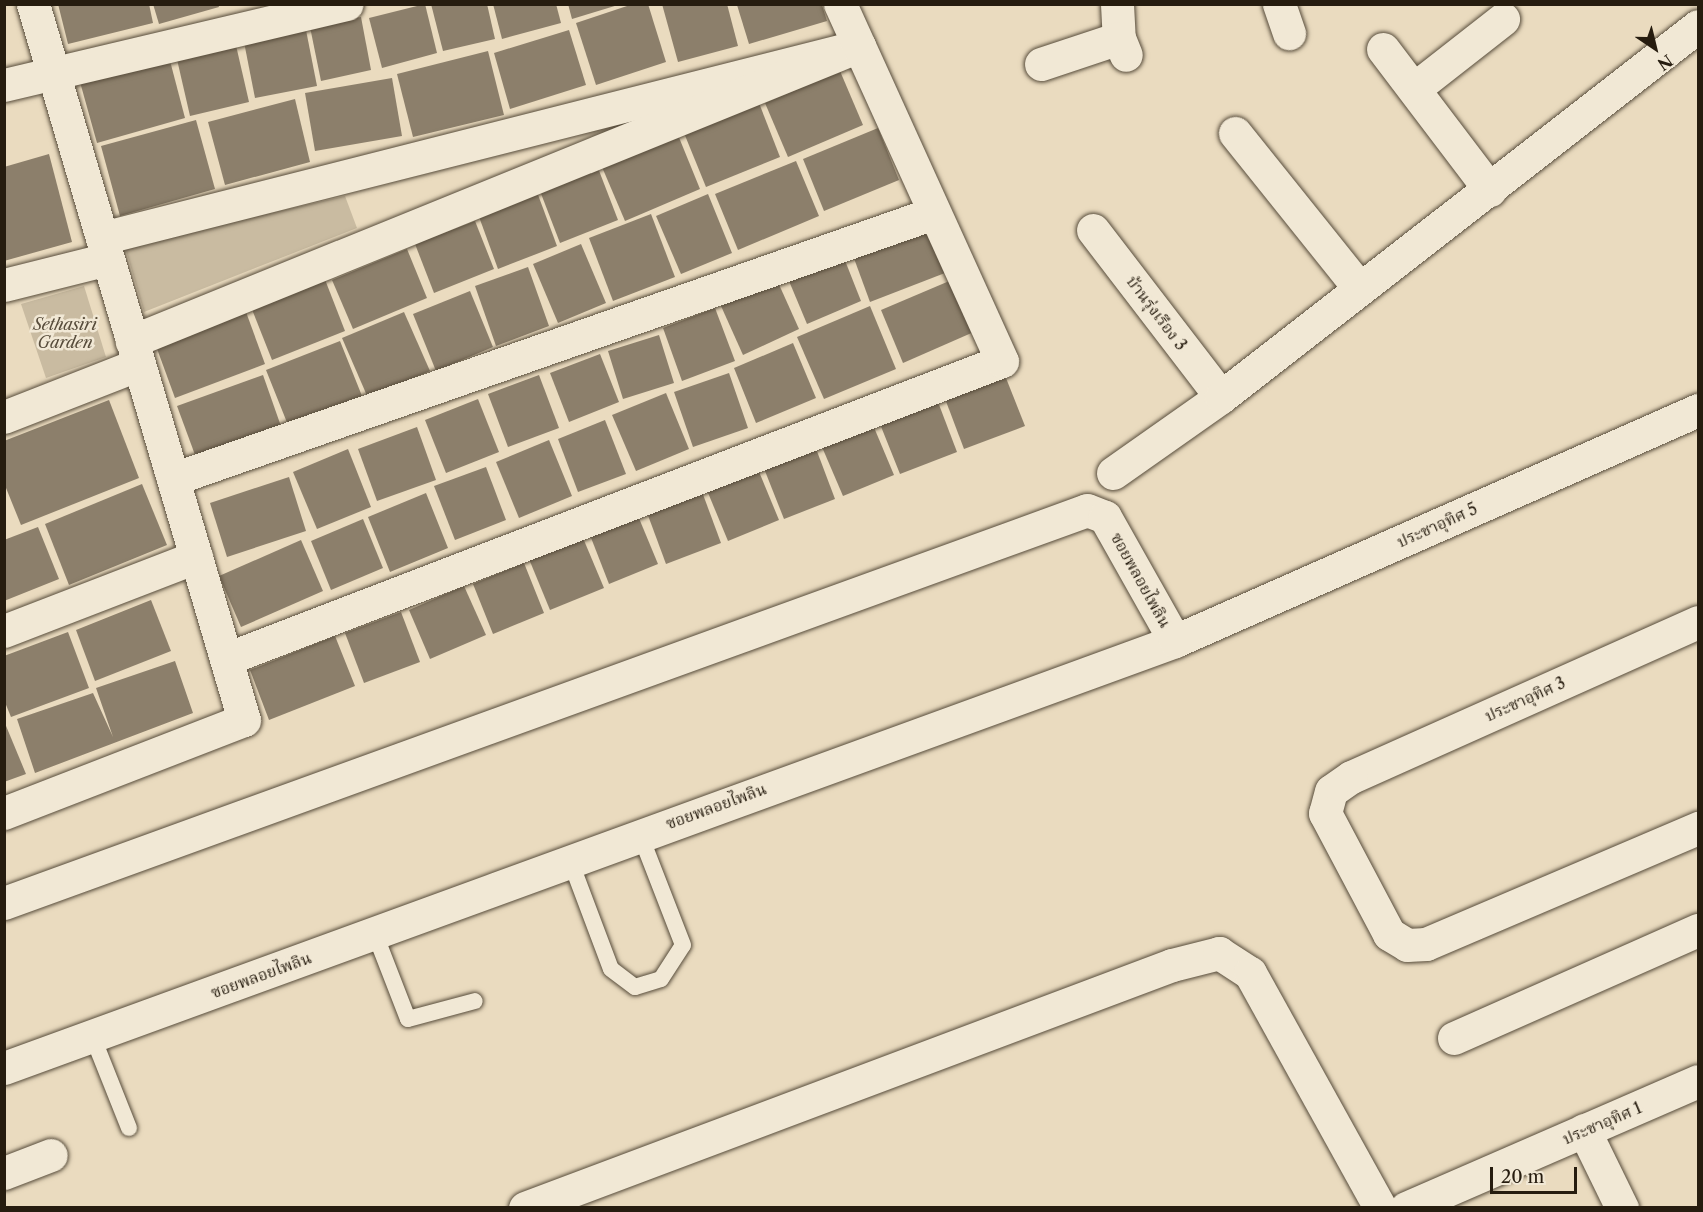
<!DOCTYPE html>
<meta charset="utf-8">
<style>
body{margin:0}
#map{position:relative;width:1703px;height:1212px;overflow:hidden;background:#eadbbf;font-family:"Libre Caslon Text","Noto Serif Thai",serif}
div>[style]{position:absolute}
.green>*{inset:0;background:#c9bba1}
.building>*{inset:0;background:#8c7f6b}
.roads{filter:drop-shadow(0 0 2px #574c3b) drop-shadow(0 0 2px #574c3b)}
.service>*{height:16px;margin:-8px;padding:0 8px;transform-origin:8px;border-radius:8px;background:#f1e8d5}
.minor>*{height:33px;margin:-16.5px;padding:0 16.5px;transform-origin:16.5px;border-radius:16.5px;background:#f1e8d5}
span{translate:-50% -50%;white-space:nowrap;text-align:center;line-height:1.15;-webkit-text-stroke:5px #f1e8d5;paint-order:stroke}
.street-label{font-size:16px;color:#261c0f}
.park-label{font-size:16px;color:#574c3b;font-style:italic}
.frame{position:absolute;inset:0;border:6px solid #261c0f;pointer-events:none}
.north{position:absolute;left:1625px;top:18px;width:60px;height:60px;-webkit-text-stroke:4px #f1e8d5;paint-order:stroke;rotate:145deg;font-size:16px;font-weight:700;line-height:24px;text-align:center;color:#261c0f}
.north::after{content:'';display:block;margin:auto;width:21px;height:27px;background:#261c0f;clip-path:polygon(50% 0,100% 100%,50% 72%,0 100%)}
.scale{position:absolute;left:1490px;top:1167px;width:87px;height:27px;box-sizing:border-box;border:3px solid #261c0f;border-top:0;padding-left:8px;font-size:18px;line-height:21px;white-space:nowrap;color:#261c0f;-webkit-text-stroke:4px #f1e8d5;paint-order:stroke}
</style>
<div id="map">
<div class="green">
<div style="clip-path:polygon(345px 196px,357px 228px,144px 312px,125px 247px)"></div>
<div style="clip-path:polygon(84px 286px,106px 357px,46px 378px,21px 304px)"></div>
</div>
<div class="building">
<div style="clip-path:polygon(58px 4px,149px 4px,153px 23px,68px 44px)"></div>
<div style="clip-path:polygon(153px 4px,218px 4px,219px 7px,159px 24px)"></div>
<div style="clip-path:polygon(425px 4px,437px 53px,382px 68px,369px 18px)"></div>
<div style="clip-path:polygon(431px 4px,487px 4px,495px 39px,443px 51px)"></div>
<div style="clip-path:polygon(493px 4px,556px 4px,561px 23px,502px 39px)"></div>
<div style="clip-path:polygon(568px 4px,618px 4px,618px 5px,572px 19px)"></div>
<div style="clip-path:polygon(633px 4px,648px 4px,666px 62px,596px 85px,576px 23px)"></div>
<div style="clip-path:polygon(662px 4px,727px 4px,738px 46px,678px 62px)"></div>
<div style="clip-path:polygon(737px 5px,822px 5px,827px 21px,749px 44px)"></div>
<div style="clip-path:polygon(361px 17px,371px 70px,321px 81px,310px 27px)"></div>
<div style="clip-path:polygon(305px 25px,317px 86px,255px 98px,243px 37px)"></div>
<div style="clip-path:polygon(569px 30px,586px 85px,510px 109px,494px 53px)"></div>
<div style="clip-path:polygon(235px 41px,249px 102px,190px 116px,176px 55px)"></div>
<div style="clip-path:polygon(488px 51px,504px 115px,413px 137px,397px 74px)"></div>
<div style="clip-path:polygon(169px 57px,185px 118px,97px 143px,80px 82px)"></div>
<div style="clip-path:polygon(840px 71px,863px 125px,788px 157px,765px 103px)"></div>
<div style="clip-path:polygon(392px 78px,402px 136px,315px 151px,305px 93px)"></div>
<div style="clip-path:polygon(295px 99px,310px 162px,225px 185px,208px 122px)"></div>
<div style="clip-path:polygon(759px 103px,780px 157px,706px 187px,684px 133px)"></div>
<div style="clip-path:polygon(196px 120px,215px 189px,120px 216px,101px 146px)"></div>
<div style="clip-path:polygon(878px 128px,899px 180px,824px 211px,803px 159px)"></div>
<div style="clip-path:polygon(678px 135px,700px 189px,625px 221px,602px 167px)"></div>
<div style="clip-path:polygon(49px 154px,72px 242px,4px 261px,4px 167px)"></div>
<div style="clip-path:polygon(796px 161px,819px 216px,738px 250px,715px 194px)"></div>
<div style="clip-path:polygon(598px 168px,618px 220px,560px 243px,540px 191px)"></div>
<div style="clip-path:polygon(537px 192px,557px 246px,498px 269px,478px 214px)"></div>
<div style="clip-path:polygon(708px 194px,732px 253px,681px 274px,656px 216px)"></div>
<div style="clip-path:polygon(651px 214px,675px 277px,613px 301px,589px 238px)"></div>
<div style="clip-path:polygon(475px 221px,494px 269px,434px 293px,415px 244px)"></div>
<div style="clip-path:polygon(927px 224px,945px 273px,870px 302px,852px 253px)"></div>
<div style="clip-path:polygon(581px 244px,606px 303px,558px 323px,533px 264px)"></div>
<div style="clip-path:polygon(407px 249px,427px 298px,353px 329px,332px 280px)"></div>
<div style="clip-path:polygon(844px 258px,861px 301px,807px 324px,789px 281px)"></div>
<div style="clip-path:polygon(528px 267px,549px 326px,496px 346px,475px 286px)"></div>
<div style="clip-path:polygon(324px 277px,345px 331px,272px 360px,251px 307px)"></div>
<div style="clip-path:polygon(954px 279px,976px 331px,903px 363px,881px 310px)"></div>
<div style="clip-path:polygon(777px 280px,799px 329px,743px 355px,721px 306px)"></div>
<div style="clip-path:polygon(470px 291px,493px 347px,436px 371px,413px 314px)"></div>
<div style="clip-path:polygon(870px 306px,896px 369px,824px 399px,797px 337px)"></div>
<div style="clip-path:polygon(715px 308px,735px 361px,682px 381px,663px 328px)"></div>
<div style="clip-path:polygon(246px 312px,265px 364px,175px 398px,156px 346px)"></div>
<div style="clip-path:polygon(404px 312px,430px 371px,368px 398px,342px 338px)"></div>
<div style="clip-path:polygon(659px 335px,674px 383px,623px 399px,608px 351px)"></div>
<div style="clip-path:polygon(340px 341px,364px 401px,290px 430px,266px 370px)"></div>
<div style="clip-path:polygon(793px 343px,816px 398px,756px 423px,734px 368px)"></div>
<div style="clip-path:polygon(600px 354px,619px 402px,569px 422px,550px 373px)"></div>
<div style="clip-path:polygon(729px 373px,748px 428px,693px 447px,674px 392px)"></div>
<div style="clip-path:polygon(1004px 373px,1025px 426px,964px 449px,944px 396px)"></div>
<div style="clip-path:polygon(263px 375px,283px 432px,198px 463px,177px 406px)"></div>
<div style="clip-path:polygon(539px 375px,559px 428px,508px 447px,488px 394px)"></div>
<div style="clip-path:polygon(666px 393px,689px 449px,636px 471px,612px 415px)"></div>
<div style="clip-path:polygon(478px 399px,499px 452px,446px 473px,425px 420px)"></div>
<div style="clip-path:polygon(109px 400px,139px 478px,21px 525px,4px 483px,4px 441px)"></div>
<div style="clip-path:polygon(938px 402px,957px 452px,900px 474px,880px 424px)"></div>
<div style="clip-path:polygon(605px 420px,626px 474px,578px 492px,558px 439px)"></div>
<div style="clip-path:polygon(873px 425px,894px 475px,843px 496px,822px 447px)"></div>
<div style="clip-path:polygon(417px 427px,436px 480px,377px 501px,358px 449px)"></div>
<div style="clip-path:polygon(549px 440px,572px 496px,519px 518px,496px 462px)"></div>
<div style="clip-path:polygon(815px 446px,835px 499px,784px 519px,763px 466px)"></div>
<div style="clip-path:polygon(348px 449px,371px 507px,317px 529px,293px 472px)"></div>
<div style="clip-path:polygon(486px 467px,506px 520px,455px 540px,434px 486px)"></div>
<div style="clip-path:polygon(757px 467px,779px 520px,728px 541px,706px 488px)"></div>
<div style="clip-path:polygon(289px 477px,306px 531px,227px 557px,210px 503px)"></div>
<div style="clip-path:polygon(142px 484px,167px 545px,69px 585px,45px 524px)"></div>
<div style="clip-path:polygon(701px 489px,721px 543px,666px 564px,646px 510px)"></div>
<div style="clip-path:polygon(426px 493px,448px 548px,390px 572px,368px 517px)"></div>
<div style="clip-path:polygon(636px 511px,658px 564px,609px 584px,588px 530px)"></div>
<div style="clip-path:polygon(363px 519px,383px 568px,331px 590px,311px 541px)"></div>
<div style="clip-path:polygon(38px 527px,59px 579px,4px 601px,4px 540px)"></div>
<div style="clip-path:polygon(583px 538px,604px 588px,550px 610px,529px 559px)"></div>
<div style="clip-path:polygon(301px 540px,323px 591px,241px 627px,219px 576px)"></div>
<div style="clip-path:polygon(524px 563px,544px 613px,493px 634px,473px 584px)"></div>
<div style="clip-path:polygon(464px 586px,486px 635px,430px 659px,409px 610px)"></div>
<div style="clip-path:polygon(151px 600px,171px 651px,95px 681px,76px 630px)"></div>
<div style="clip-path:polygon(401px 612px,420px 662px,364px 683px,345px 633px)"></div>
<div style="clip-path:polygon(68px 632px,89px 688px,11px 717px,4px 700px,4px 656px)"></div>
<div style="clip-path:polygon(335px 636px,355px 686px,269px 720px,250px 670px)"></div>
<div style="clip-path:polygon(175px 661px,193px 713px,35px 773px,17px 719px,93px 693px,113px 737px,96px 688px)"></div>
<div style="clip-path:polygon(4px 721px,26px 774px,4px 782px)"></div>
</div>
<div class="roads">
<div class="service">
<div style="left:570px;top:860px;width:116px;rotate:69.4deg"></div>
<div style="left:611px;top:969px;width:30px;rotate:37deg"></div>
<div style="left:635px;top:987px;width:27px;rotate:-17deg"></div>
<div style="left:661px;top:979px;width:40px;rotate:-57.1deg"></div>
<div style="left:683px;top:945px;width:119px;rotate:-111.2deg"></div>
<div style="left:375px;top:934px;width:91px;rotate:68.8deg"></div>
<div style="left:408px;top:1019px;width:69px;rotate:-15deg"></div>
<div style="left:92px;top:1035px;width:100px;rotate:68.3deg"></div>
</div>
<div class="minor">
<div style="left:1117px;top:4px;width:34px;rotate:87deg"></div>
<div style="left:1119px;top:38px;width:18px;rotate:68deg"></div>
<div style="left:1279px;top:4px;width:31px;rotate:71deg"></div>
<div style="left:1383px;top:49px;width:177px;rotate:52.8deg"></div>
<div style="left:1041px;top:64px;width:82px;rotate:-18.4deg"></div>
<div style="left:4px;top:85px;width:352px;rotate:-13.3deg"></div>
<div style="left:1415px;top:88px;width:112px;rotate:-38.1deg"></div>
<div style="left:1235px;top:133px;width:198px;rotate:51.3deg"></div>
<div style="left:1093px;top:230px;width:210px;rotate:52.5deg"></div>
<div style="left:102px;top:238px;width:781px;rotate:-14.23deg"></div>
<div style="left:859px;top:46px;width:785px;rotate:157.91deg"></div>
<div style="left:4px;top:285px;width:107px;rotate:-14deg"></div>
<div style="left:4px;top:417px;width:145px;rotate:-21.4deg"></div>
<div style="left:1113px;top:473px;width:132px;rotate:-35.1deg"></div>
<div style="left:1221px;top:397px;width:604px;rotate:-37.87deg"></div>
<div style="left:173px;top:479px;width:806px;rotate:-19.27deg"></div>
<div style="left:1698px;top:622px;width:380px;rotate:155.9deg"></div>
<div style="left:1351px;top:777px;width:24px;rotate:145deg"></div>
<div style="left:1331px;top:791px;width:23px;rotate:105deg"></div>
<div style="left:1325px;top:813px;width:137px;rotate:62.1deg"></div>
<div style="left:1389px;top:934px;width:21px;rotate:31deg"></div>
<div style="left:1407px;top:945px;width:19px;rotate:-3deg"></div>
<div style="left:1426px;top:944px;width:296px;rotate:-23.1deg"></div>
<div style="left:4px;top:631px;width:206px;rotate:-21.1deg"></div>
<div style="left:226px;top:659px;width:831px;rotate:-21.01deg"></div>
<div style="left:1002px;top:361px;width:392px;rotate:-114.4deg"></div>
<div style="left:4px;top:813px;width:257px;rotate:-21.2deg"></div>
<div style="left:244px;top:720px;width:746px;rotate:-106.42deg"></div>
<div style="left:4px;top:903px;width:1152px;rotate:-19.94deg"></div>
<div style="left:1087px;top:510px;width:19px;rotate:21deg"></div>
<div style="left:1105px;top:517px;width:142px;rotate:60.6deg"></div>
<div style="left:1454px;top:1038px;width:267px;rotate:-23.9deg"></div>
<div style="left:4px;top:1068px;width:1246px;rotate:-20.03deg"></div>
<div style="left:1175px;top:641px;width:572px;rotate:-23.83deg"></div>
<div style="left:1584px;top:1130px;width:87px;rotate:64deg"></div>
<div style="left:4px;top:1173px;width:50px;rotate:-21deg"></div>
<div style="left:525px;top:1208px;width:691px;rotate:-20.59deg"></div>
<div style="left:1172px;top:965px;width:49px;rotate:-14.3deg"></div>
<div style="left:1219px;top:953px;width:37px;rotate:33deg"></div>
<div style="left:1250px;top:973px;width:269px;rotate:61deg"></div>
<div style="left:1406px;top:1208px;width:318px;rotate:-23.5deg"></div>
</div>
</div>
<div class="street-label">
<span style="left:1157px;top:313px;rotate:53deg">บ้านรุ่งเรือง 3</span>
<span style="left:1437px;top:525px;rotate:-24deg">ประชาอุทิศ 5</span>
<span style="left:1141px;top:580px;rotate:61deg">ซอยพลอยไพลิน</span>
<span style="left:1525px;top:699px;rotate:-24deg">ประชาอุทิศ 3</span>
<span style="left:716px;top:806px;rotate:-20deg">ซอยพลอยไพลิน</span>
<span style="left:261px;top:975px;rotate:-20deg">ซอยพลอยไพลิน</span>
<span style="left:1602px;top:1123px;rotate:-23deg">ประชาอุทิศ 1</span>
</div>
<div class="park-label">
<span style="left:65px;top:333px">Sethasiri<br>Garden</span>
</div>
<div class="frame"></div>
<div class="north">N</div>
<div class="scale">20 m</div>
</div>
